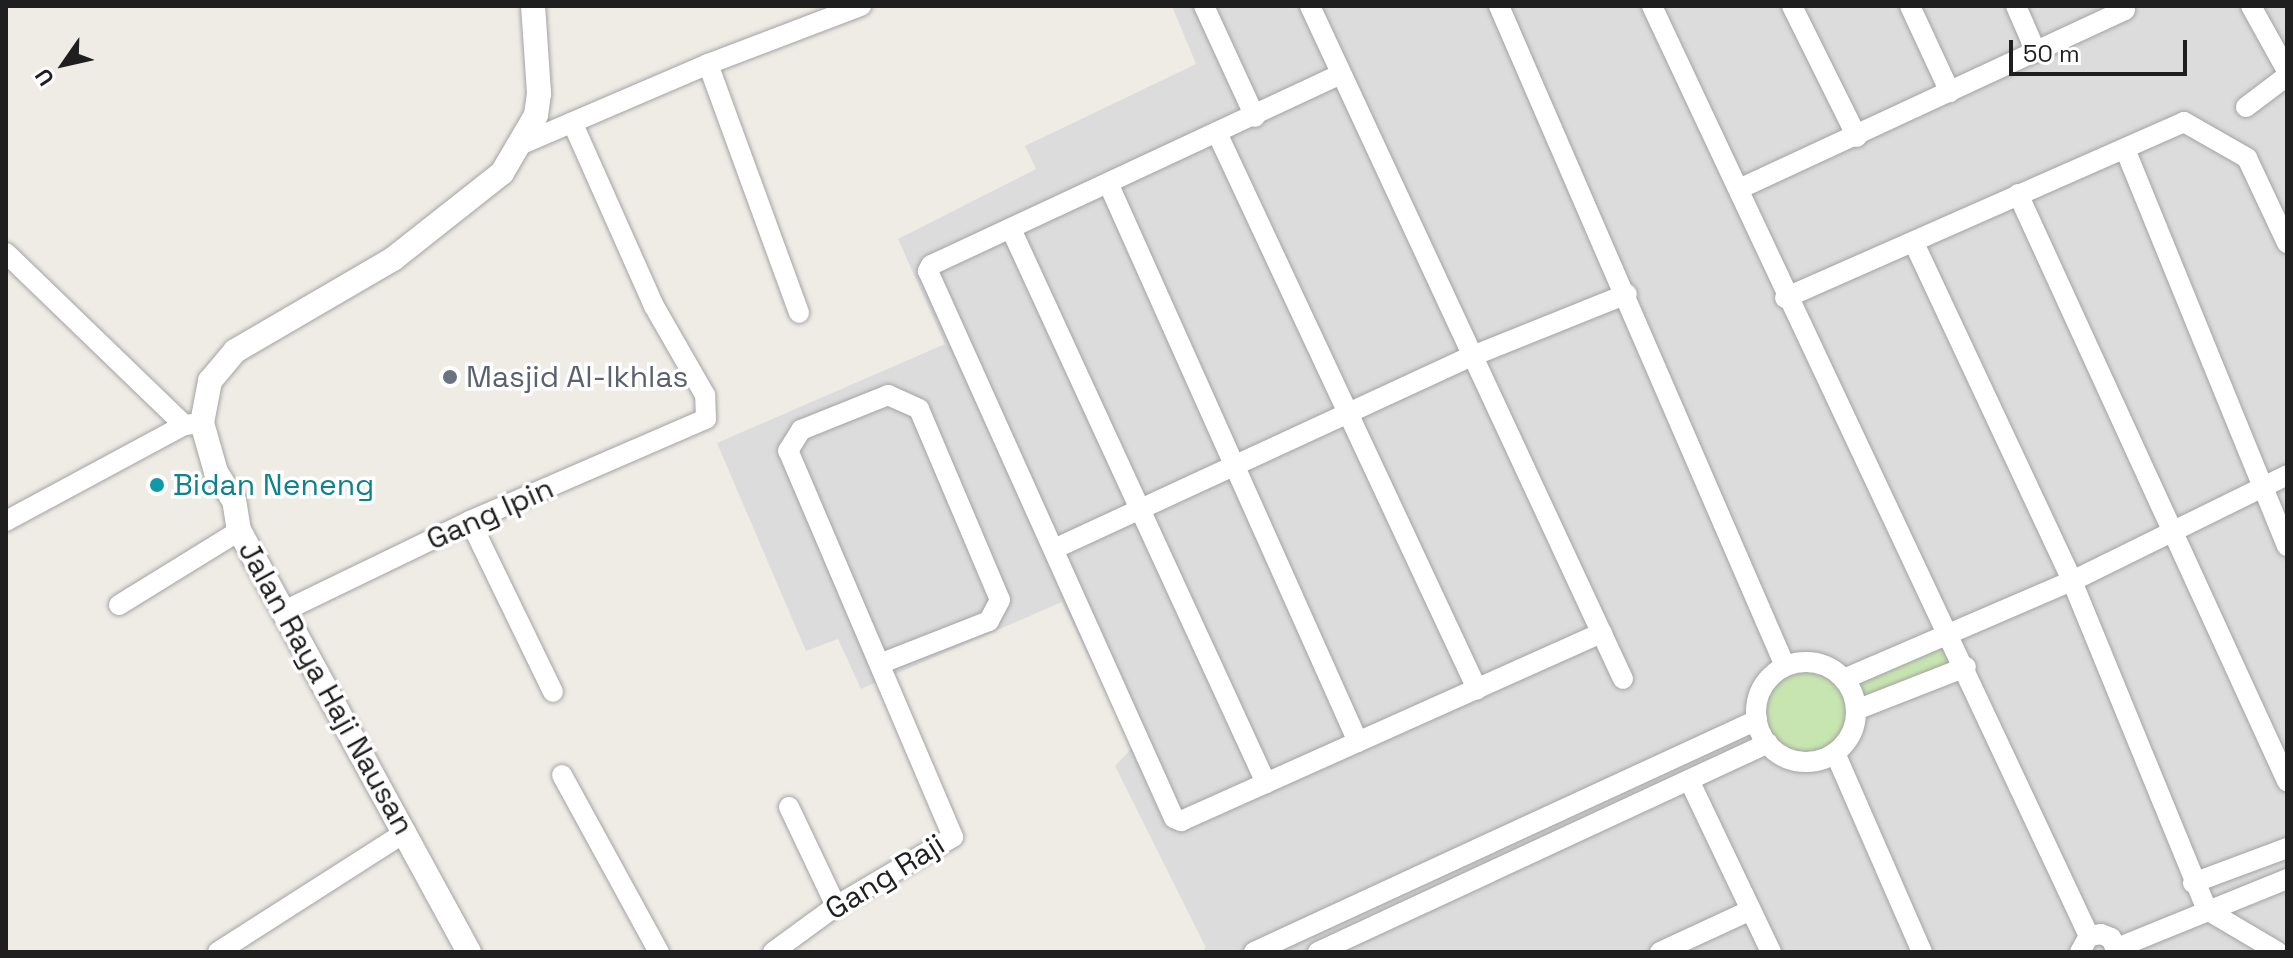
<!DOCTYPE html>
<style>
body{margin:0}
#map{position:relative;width:2293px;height:958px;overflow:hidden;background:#efece6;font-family:"Space Grotesk",sans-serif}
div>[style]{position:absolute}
.residential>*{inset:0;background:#dddcdc}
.grass>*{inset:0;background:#c7e5b0}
.roads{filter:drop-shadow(0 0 2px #a3a3a3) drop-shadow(0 0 2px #a3a3a3)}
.minor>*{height:20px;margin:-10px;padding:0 10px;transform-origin:10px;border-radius:10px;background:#fff}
.minor>.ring{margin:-10px;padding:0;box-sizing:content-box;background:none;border:20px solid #fff;border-radius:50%}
.tertiary>*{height:24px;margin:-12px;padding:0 12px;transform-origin:12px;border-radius:12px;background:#fff}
.dots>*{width:22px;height:22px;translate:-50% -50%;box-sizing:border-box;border:4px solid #fff;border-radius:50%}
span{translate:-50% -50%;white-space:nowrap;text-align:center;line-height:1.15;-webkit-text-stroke:7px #fff;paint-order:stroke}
.worship-label{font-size:30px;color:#5b616d}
.left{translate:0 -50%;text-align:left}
.culture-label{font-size:30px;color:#0d838f}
.street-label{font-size:30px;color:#1f1f1f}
.frame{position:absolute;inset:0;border:8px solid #1f1f1f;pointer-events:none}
.north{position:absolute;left:24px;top:24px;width:80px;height:80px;-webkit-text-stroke:6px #fff;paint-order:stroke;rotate:236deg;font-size:22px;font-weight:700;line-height:32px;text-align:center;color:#1f1f1f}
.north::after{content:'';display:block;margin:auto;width:28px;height:36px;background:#1f1f1f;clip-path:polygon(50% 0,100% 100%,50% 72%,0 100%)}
.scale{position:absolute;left:2009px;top:40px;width:178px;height:36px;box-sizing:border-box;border:4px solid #1f1f1f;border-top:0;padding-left:10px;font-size:24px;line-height:28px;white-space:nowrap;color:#1f1f1f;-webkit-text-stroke:6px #fff;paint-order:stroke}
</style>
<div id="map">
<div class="residential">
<div style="clip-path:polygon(1172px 6px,2287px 6px,2287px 952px,1200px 952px,1206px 948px,1115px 766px,1133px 747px,1062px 602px,861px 689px,838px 639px,806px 651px,717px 443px,945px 344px,898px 239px,1036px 169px,1025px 146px,1196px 64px)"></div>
</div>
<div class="grass">
<div style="clip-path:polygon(1949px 632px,1966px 667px,1856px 710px,1846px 742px,1820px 762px,1787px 758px,1762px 735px,1757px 704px,1762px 688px,1785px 666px,1817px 663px,1844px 679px)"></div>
</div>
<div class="roads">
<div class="minor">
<div style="left:1204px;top:6px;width:122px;rotate:65.3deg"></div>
<div style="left:1310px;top:6px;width:742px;rotate:65.06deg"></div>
<div style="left:1499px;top:6px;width:719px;rotate:66.57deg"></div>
<div style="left:1652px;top:6px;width:1028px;rotate:64.83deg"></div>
<div style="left:1792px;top:6px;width:146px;rotate:63.6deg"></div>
<div style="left:1910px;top:6px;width:95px;rotate:65.1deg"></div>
<div style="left:2016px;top:6px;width:50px;rotate:66.5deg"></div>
<div style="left:2251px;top:6px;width:74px;rotate:61deg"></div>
<div style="left:708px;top:64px;width:164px;rotate:-20.8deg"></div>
<div style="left:1341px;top:74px;width:452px;rotate:155deg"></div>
<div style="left:931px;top:265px;width:7px;rotate:117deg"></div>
<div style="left:928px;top:271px;width:600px;rotate:65.79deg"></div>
<div style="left:1174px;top:818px;width:8px;rotate:23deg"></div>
<div style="left:1181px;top:821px;width:461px;rotate:-24.1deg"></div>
<div style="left:2246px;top:107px;width:51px;rotate:-37.1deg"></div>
<div style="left:1218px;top:135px;width:612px;rotate:64.94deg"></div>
<div style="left:524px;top:143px;width:200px;rotate:-23.2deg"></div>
<div style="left:708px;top:64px;width:265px;rotate:69.9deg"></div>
<div style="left:2125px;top:149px;width:429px;rotate:67.8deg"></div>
<div style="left:1109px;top:185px;width:610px;rotate:65.91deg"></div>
<div style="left:1739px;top:189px;width:425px;rotate:-24.9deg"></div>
<div style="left:2125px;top:10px;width:4px;rotate:-117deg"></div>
<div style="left:2018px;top:194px;width:646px;rotate:65.38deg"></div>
<div style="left:1011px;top:229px;width:610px;rotate:65.28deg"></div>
<div style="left:1914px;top:243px;width:373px;rotate:64.9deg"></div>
<div style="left:2072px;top:581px;width:356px;rotate:67.7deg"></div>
<div style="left:6px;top:253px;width:248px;rotate:44deg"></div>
<div style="left:1785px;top:298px;width:436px;rotate:-23.8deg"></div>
<div style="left:2184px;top:122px;width:73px;rotate:29.7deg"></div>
<div style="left:2247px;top:158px;width:94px;rotate:64.8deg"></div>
<div style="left:6px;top:521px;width:202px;rotate:-28.3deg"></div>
<div style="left:184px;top:425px;width:10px;rotate:-6deg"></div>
<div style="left:470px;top:521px;width:190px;rotate:64.1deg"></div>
<div style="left:1054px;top:549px;width:458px;rotate:-24.8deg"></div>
<div style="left:1470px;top:357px;width:169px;rotate:-21.9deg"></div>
<div style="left:119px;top:605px;width:141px;rotate:-31.7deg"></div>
<div style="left:282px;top:612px;width:209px;rotate:-25.8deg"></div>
<div style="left:470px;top:521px;width:257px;rotate:-23.4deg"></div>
<div style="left:706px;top:419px;width:24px;rotate:-92deg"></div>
<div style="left:705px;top:395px;width:103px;rotate:-119.8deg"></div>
<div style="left:654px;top:306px;width:201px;rotate:-114deg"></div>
<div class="ring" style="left:1756px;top:662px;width:80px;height:80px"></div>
<div style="left:1844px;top:679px;width:248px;rotate:-23.3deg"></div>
<div style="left:2072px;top:581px;width:240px;rotate:-26.2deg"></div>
<div style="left:1856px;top:710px;width:118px;rotate:-21.4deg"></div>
<div style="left:1835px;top:753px;width:217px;rotate:66.4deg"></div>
<div style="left:562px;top:775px;width:202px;rotate:61.3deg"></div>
<div style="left:1689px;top:780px;width:191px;rotate:64.5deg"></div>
<div style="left:789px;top:807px;width:110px;rotate:64.6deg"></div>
<div style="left:2193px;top:883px;width:100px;rotate:-20.4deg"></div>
<div style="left:2207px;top:910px;width:82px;rotate:30.6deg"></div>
<div style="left:2117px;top:948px;width:183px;rotate:-22.1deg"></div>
<div style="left:218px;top:952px;width:223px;rotate:-32.6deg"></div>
<div style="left:773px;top:952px;width:78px;rotate:-36.1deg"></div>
<div style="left:836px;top:906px;width:136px;rotate:-30.5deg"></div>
<div style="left:953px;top:837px;width:420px;rotate:-113.1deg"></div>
<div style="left:788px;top:451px;width:25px;rotate:-58deg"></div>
<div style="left:801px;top:430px;width:94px;rotate:-21.9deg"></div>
<div style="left:888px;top:395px;width:34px;rotate:24deg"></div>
<div style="left:919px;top:409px;width:207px;rotate:67deg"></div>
<div style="left:1000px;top:600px;width:24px;rotate:118deg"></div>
<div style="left:989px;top:621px;width:115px;rotate:158.6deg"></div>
<div style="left:1254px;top:952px;width:554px;rotate:-24.76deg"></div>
<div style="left:1318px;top:952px;width:496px;rotate:-24.9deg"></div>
<div style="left:1660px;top:952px;width:100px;rotate:-24.8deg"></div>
<div style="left:2080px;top:952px;width:18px;rotate:-61deg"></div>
<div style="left:2089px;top:936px;width:12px;rotate:-9deg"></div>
<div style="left:2101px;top:934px;width:11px;rotate:22deg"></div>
<div style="left:2111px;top:938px;width:15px;rotate:67deg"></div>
</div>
<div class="tertiary">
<div style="left:469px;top:952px;width:480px;rotate:-118.6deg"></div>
<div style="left:239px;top:531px;width:30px;rotate:-99deg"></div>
<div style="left:234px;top:501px;width:34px;rotate:-122deg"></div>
<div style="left:216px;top:472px;width:51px;rotate:-105.9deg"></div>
<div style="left:202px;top:423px;width:43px;rotate:-79.2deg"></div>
<div style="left:210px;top:381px;width:39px;rotate:-50deg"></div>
<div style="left:235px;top:351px;width:183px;rotate:-30.2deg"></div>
<div style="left:393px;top:259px;width:139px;rotate:-38.3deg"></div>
<div style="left:502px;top:173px;width:67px;rotate:-59.6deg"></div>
<div style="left:536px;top:115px;width:22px;rotate:-82deg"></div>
<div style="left:539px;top:93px;width:87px;rotate:-93.9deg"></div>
</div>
</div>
<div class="dots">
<div style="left:450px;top:377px;background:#6b7280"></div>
<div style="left:157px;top:485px;background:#0f9aa8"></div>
</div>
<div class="worship-label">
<span class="left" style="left:466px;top:377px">Masjid Al-Ikhlas</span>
</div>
<div class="culture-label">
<span class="left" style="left:173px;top:485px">Bidan Neneng</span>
</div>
<div class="street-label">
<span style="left:490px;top:514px;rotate:-24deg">Gang Ipin</span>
<span style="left:326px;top:688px;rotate:61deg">Jalan Raya Haji Nausan</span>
<span style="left:885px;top:877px;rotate:-32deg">Gang Raji</span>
</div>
<div class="frame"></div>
<div class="north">U</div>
<div class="scale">50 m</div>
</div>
